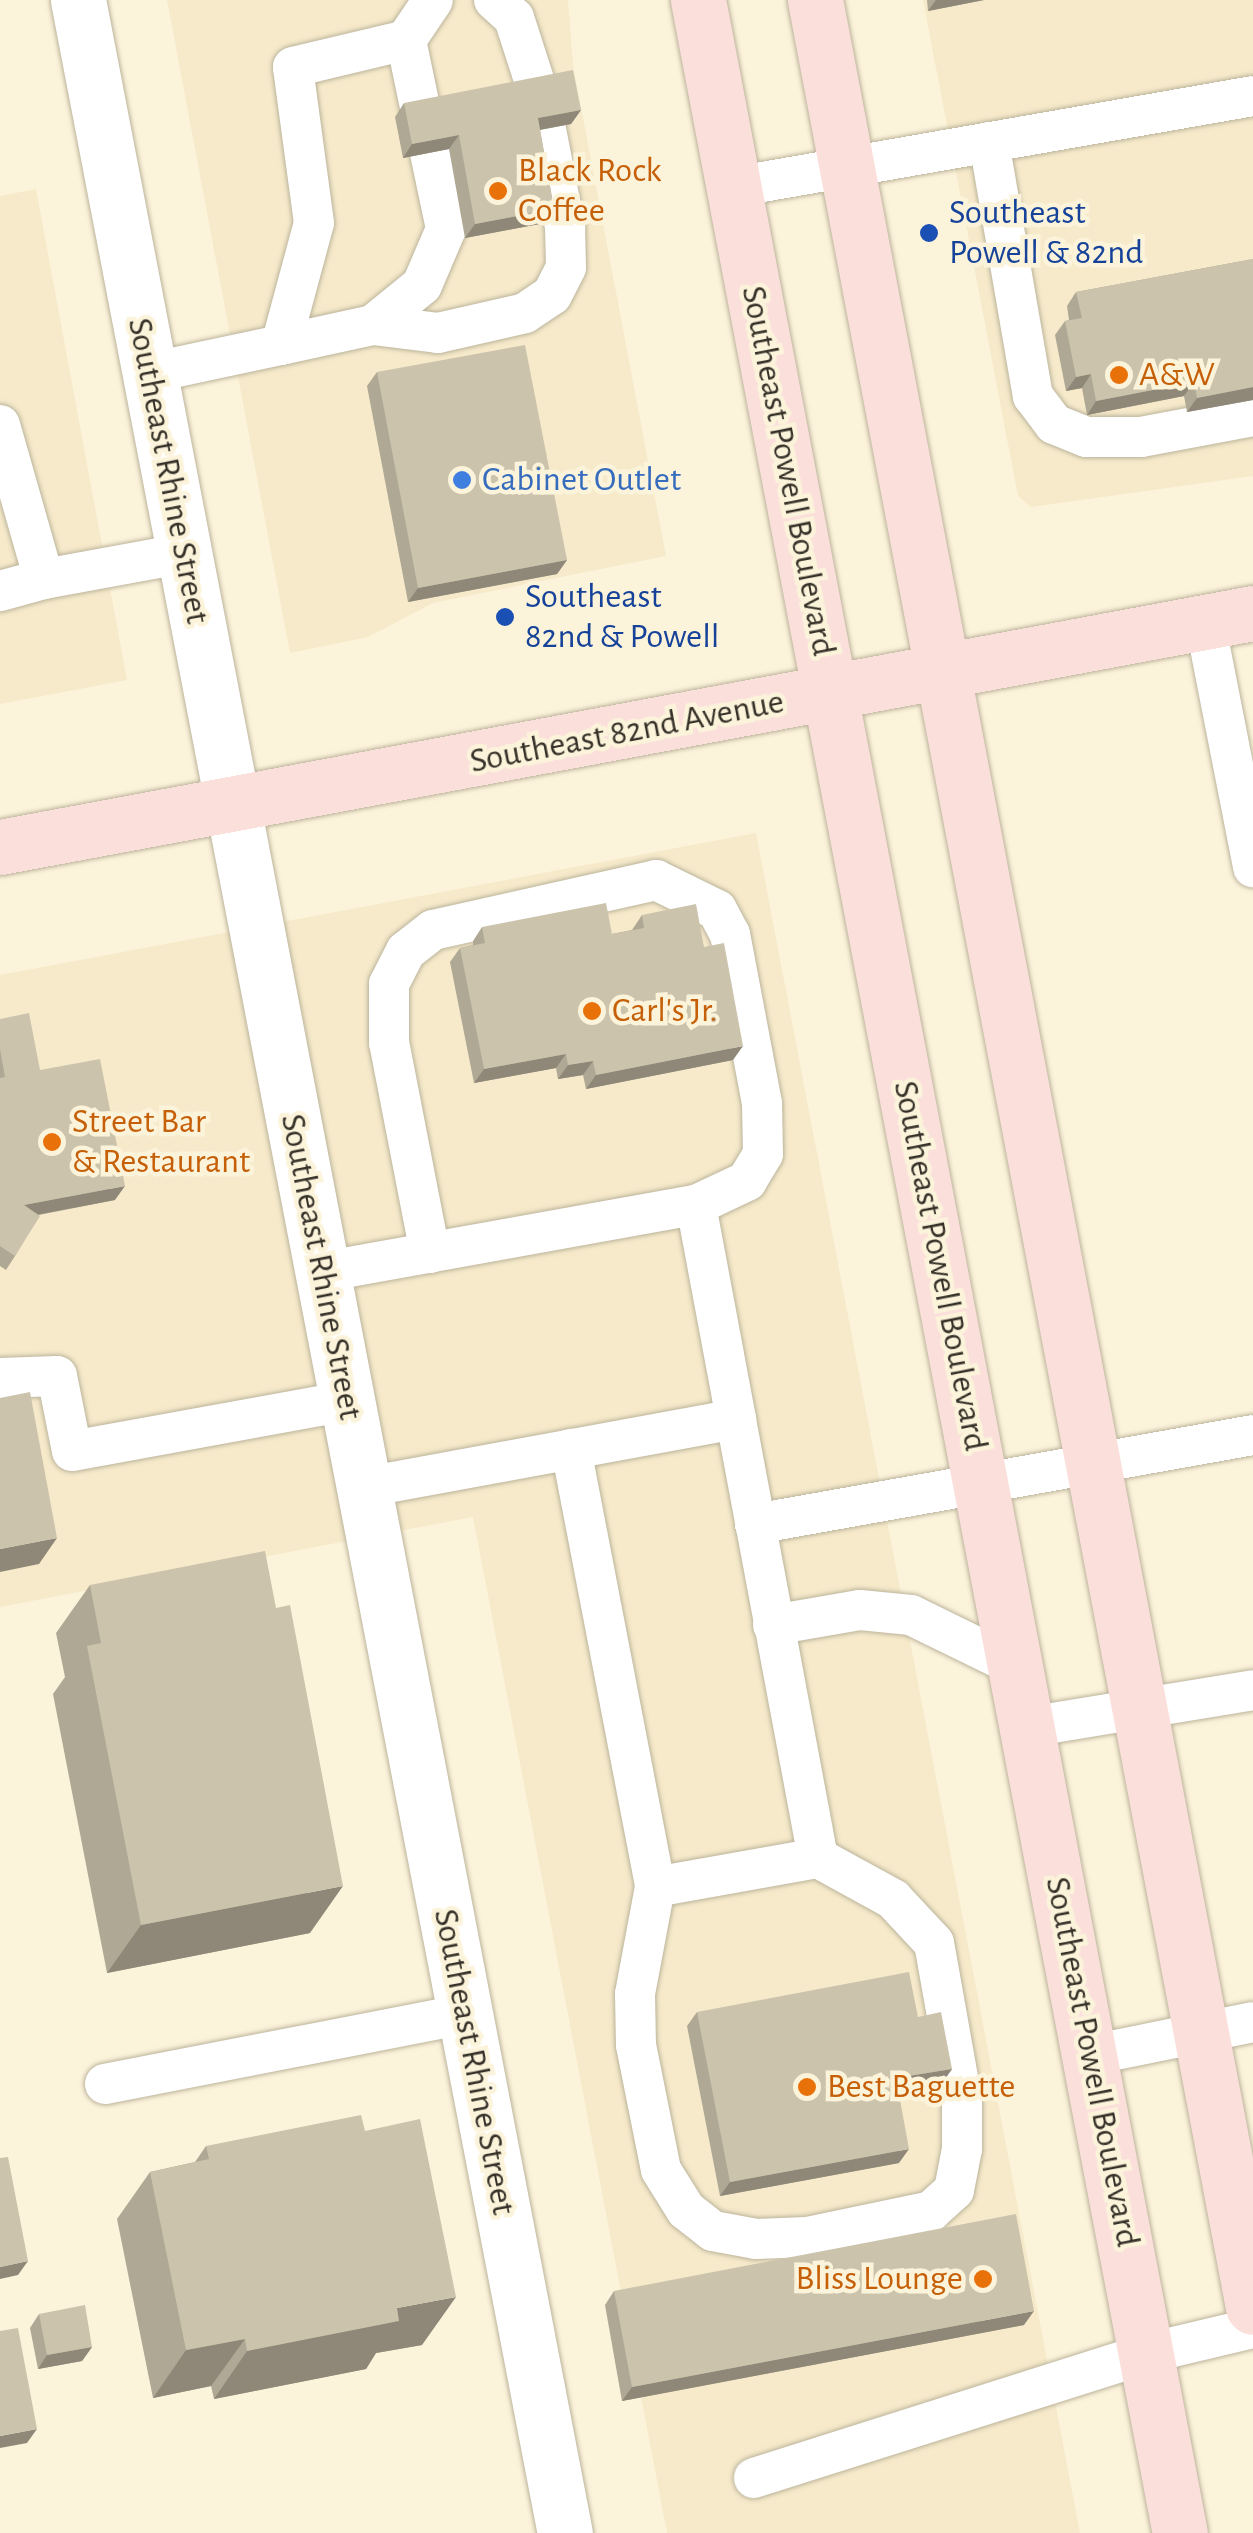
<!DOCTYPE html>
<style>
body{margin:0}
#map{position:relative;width:1253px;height:2533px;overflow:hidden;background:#fcf3db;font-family:"Alegreya Sans",sans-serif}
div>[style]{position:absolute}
.built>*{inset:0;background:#f6eaca}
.roads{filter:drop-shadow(0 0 2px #bcb49c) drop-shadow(0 0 2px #bcb49c)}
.service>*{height:40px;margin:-20px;padding:0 20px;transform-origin:20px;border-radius:20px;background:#fff}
.minor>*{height:55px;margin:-27.5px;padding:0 27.5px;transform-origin:27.5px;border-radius:27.5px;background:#fff}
.primary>*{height:55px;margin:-27.5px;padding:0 27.5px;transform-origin:27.5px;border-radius:27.5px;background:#fbdfdb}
.wall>*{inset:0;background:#afa894}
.shaded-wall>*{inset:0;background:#8f8878}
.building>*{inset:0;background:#ccc3ac}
.dots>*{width:28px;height:28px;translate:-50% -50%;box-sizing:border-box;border:5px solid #fcf3db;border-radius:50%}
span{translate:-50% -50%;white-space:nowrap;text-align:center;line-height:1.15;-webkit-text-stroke:9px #fcf3db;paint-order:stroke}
.food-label{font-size:35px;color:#c56008}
.left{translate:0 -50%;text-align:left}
.right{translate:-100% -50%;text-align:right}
.transit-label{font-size:35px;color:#164399}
.street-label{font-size:35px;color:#353128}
.shop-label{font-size:35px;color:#366cbe}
</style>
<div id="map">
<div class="built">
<div style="clip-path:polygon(167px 0,568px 0,573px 65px,666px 556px,433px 603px,368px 637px,290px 653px)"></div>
<div style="clip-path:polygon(923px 0,1253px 0,1253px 476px,1031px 507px,1018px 496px)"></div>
<div style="clip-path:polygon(36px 189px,127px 680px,0 704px,0 196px)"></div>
<div style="clip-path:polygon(756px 833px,1080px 2533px,667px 2533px,473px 1517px,0 1607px,0 975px)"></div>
</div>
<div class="roads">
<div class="service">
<div style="left:494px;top:0;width:27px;rotate:42deg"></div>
<div style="left:514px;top:18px;width:75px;rotate:72.1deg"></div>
<div style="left:406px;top:40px;width:74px;rotate:78.2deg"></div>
<div style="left:989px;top:142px;width:258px;rotate:80.2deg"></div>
<div style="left:1033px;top:396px;width:35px;rotate:53deg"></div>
<div style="left:1054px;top:424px;width:35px;rotate:22deg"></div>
<div style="left:1087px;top:437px;width:54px"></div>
<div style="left:1141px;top:437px;width:114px;rotate:-10.6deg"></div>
<div style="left:734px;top:187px;width:527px;rotate:-9.94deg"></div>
<div style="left:373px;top:325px;width:63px;rotate:-39.2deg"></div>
<div style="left:422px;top:285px;width:61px;rotate:-66.8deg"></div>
<div style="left:446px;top:229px;width:78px;rotate:-101.9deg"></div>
<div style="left:281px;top:345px;width:94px;rotate:-12.3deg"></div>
<div style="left:373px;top:325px;width:65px;rotate:7deg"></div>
<div style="left:438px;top:333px;width:89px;rotate:-12.9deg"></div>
<div style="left:525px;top:313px;width:32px;rotate:-34deg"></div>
<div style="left:552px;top:295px;width:31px;rotate:-63deg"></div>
<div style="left:566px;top:267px;width:40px;rotate:-91.4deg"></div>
<div style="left:565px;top:227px;width:100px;rotate:-101deg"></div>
<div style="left:149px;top:373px;width:135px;rotate:-12deg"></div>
<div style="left:281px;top:345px;width:126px;rotate:-74.9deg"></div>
<div style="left:314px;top:223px;width:157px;rotate:-97.7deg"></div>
<div style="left:293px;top:67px;width:116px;rotate:-13.4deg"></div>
<div style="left:406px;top:40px;width:48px;rotate:-56deg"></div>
<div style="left:0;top:425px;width:160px;rotate:74.1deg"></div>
<div style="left:44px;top:579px;width:46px;rotate:164.7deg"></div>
<div style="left:44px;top:579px;width:143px;rotate:-10.4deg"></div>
<div style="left:1205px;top:622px;width:250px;rotate:78.9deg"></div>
<div style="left:430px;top:1253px;width:214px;rotate:-101deg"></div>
<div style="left:389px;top:1043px;width:59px;rotate:-90deg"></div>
<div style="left:389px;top:984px;width:37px;rotate:-63deg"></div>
<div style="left:406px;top:951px;width:34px;rotate:-38deg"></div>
<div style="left:433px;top:930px;width:229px;rotate:-12.6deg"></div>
<div style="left:656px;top:880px;width:68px;rotate:26.2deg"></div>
<div style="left:717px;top:910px;width:27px;rotate:62deg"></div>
<div style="left:730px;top:934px;width:172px;rotate:79.3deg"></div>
<div style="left:762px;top:1103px;width:51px;rotate:88.9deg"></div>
<div style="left:763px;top:1154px;width:31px;rotate:121deg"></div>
<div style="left:747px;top:1181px;width:56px;rotate:154.8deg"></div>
<div style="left:322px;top:1272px;width:380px;rotate:-10.2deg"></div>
<div style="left:696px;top:1205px;width:218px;rotate:79.4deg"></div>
<div style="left:736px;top:1419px;width:378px;rotate:169.6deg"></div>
<div style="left:0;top:1378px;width:57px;rotate:-2deg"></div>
<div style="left:57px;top:1376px;width:76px;rotate:78.7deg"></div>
<div style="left:72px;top:1451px;width:280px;rotate:-10.3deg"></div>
<div style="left:571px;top:1449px;width:446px;rotate:79.1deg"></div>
<div style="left:655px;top:1887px;width:166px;rotate:-10.1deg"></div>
<div style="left:818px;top:1858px;width:447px;rotate:-100.6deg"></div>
<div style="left:755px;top:1524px;width:506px;rotate:-10.13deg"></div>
<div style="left:773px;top:1625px;width:88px;rotate:-9.8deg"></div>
<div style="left:860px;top:1610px;width:51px;rotate:5.6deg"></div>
<div style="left:911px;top:1615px;width:118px;rotate:26.1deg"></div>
<div style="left:1028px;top:1727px;width:228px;rotate:-9.3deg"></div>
<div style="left:655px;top:1887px;width:109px;rotate:100.6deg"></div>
<div style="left:635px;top:1994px;width:51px;rotate:88.9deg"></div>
<div style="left:636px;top:2045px;width:127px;rotate:78.7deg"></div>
<div style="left:661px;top:2170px;width:47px;rotate:58deg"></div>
<div style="left:686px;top:2210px;width:34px;rotate:38deg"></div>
<div style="left:713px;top:2231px;width:44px;rotate:10.5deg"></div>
<div style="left:756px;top:2239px;width:51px;rotate:-2.2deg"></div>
<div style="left:807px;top:2237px;width:127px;rotate:-11.8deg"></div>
<div style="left:931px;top:2211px;width:31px;rotate:-42deg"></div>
<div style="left:954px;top:2190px;width:42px;rotate:-79deg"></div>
<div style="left:962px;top:2149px;width:49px;rotate:-90deg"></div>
<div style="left:962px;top:2100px;width:159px;rotate:-100.1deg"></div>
<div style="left:934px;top:1943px;width:60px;rotate:-133deg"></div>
<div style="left:893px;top:1899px;width:85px;rotate:-151.3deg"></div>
<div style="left:1091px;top:2055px;width:165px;rotate:-11.5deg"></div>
<div style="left:105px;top:2084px;width:367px;rotate:-11deg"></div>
<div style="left:754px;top:2478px;width:413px;rotate:-17.6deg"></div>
<div style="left:1148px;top:2353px;width:108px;rotate:-13.4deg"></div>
</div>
<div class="minor">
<div style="left:78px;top:0;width:2579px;rotate:79.12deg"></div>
</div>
<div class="primary">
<div style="left:698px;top:0;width:2578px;rotate:79.23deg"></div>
<div style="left:815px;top:0;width:2348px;rotate:79.25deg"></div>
<div style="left:0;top:847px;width:1275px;rotate:-10.58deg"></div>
</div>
</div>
<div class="wall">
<div style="clip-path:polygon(927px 0,984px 0,928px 11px)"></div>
<div style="clip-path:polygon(404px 103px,581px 110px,571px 124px,540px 130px,554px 209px,545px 223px,465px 238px,449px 149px,403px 158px,395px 117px)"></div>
<div style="clip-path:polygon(1253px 259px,1253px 400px,1187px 412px,1184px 396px,1087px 415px,1082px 388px,1066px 391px,1055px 335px,1065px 321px,1069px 320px,1067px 306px,1076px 292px)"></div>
<div style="clip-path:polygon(377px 372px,567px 560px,557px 574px,408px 602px,367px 386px)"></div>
<div style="clip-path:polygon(642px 915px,704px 947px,733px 1060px,586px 1089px,583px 1075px,558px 1079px,556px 1068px,474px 1083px,450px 962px,460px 948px,473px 945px,473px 941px,482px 927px,612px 934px,632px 930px)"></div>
<div style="clip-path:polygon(0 1019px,40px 1070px,115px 1200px,39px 1215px,15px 1256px,6px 1270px,0 1266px)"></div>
<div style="clip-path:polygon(90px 1585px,276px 1608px,310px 1933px,107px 1973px,53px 1694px,65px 1677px,56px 1633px)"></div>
<div style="clip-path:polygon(697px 2012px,918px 2017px,952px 2069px,942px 2083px,899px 2090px,899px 2163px,720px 2196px,687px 2026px)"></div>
<div style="clip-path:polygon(206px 2146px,422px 2345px,376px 2353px,366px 2369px,214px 2399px,211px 2386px,153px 2398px,117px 2219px,150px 2172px,195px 2162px)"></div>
<div style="clip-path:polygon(614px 2291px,1024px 2325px,622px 2401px,605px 2305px)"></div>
<div style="clip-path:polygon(39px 2314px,92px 2347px,82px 2361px,38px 2369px,30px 2328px)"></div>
</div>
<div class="shaded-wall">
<div style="clip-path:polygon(936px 0,984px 0,928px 11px)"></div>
<div style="clip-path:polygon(581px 110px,571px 124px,528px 132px,538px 118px)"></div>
<div style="clip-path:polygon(459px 135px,449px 149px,403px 158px,412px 144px)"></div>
<div style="clip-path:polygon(554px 209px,545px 223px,465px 238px,475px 224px)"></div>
<div style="clip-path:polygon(1091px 374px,1082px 388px,1066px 391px,1076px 377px)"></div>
<div style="clip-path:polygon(1194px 382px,1184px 396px,1087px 415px,1096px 401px)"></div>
<div style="clip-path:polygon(1253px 387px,1253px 400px,1187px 412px,1197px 398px)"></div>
<div style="clip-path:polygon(567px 560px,557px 574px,408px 602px,418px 588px)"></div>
<div style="clip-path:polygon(743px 1046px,733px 1060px,586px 1089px,596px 1075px)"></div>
<div style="clip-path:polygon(566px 1054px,556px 1068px,474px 1083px,484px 1069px)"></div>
<div style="clip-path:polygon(593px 1061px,583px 1075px,558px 1079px,568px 1065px)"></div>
<div style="clip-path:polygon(125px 1186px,115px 1200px,14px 1219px,24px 1205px)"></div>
<div style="clip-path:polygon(57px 1538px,39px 1564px,0 1572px,0 1549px)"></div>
<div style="clip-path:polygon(343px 1886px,310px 1933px,107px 1973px,141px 1925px)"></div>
<div style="clip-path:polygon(952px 2069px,942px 2083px,887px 2092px,896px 2078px)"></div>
<div style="clip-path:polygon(909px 2149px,899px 2163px,720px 2196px,730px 2182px)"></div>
<div style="clip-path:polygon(28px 2261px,18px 2275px,0 2279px,0 2267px)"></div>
<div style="clip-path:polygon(456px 2297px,422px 2345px,376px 2353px,366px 2369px,214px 2399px,247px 2351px,397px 2308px)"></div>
<div style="clip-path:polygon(1034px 2311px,1024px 2325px,622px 2401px,632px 2387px)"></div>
<div style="clip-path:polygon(245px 2339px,211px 2386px,153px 2398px,186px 2350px)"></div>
<div style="clip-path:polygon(92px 2347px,82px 2361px,38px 2369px,47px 2355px)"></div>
<div style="clip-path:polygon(37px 2429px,27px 2443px,0 2448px,0 2436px)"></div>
</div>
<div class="building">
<div style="clip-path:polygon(573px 70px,581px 110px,538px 118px,554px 209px,475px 224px,459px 135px,412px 144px,404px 103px)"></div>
<div style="clip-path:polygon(1253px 259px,1253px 387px,1197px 398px,1194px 382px,1096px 401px,1091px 374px,1076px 377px,1065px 321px,1082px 318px,1076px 292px)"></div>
<div style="clip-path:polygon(525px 345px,567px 560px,418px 588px,377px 372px)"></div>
<div style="clip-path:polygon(606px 903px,612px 934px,644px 928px,642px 915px,696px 904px,704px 947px,724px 943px,743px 1046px,596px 1075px,593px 1061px,568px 1065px,566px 1054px,484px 1069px,460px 948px,485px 943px,482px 927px)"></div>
<div style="clip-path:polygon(29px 1013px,40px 1070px,100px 1059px,125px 1186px,24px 1205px,40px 1216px,15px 1256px,0 1246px,0 1078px,5px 1077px,0 1049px,0 1019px)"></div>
<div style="clip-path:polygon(30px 1392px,57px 1538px,0 1549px,0 1398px)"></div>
<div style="clip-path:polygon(265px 1551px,276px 1608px,290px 1605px,343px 1886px,141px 1925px,87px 1646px,101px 1643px,90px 1585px)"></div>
<div style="clip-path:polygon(909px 1972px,918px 2017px,941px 2012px,952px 2069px,896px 2078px,909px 2149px,730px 2182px,697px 2012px)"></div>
<div style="clip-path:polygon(361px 2115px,365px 2131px,420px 2119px,456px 2297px,397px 2308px,399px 2321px,247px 2351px,245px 2339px,186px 2350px,150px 2172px,209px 2159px,206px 2146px)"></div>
<div style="clip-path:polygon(8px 2157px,28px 2261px,0 2267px,0 2158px)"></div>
<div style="clip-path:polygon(1016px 2214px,1034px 2311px,632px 2387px,614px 2291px)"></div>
<div style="clip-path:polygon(85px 2305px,92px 2347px,47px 2355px,39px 2314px)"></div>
<div style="clip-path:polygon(18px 2328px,37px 2429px,0 2436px,0 2331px)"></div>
</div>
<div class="dots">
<div style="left:498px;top:191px;background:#e8710a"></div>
<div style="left:929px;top:233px;background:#1a4fb4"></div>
<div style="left:1119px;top:375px;background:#e8710a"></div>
<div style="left:462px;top:480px;background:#3f7fe0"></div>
<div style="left:505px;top:617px;background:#1a4fb4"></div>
<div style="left:592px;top:1011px;background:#e8710a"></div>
<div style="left:52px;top:1142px;background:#e8710a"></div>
<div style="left:807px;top:2087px;background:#e8710a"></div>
<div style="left:983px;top:2279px;background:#e8710a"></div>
</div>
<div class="food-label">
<span class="left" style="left:518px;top:191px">Black Rock<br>Coffee</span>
<span class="left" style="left:1139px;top:375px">A&amp;W</span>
<span class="left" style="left:612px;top:1011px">Carl's Jr.</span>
<span class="left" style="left:72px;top:1142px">Street Bar<br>&amp; Restaurant</span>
<span class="left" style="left:827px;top:2087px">Best Baguette</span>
<span class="right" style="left:963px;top:2279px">Bliss Lounge</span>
</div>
<div class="transit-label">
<span class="left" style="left:949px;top:233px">Southeast<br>Powell &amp; 82nd</span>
<span class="left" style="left:525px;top:617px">Southeast<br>82nd &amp; Powell</span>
</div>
<div class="street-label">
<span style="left:168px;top:471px;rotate:79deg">Southeast Rhine Street</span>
<span style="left:788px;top:471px;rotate:79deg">Southeast Powell Boulevard</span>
<span style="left:627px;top:732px;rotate:-11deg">Southeast 82nd Avenue</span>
<span style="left:940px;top:1266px;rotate:79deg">Southeast Powell Boulevard</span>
<span style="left:321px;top:1267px;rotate:79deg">Southeast Rhine Street</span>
<span style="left:474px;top:2062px;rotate:79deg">Southeast Rhine Street</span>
<span style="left:1092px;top:2062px;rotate:79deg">Southeast Powell Boulevard</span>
</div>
<div class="shop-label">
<span class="left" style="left:482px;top:480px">Cabinet Outlet</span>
</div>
</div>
